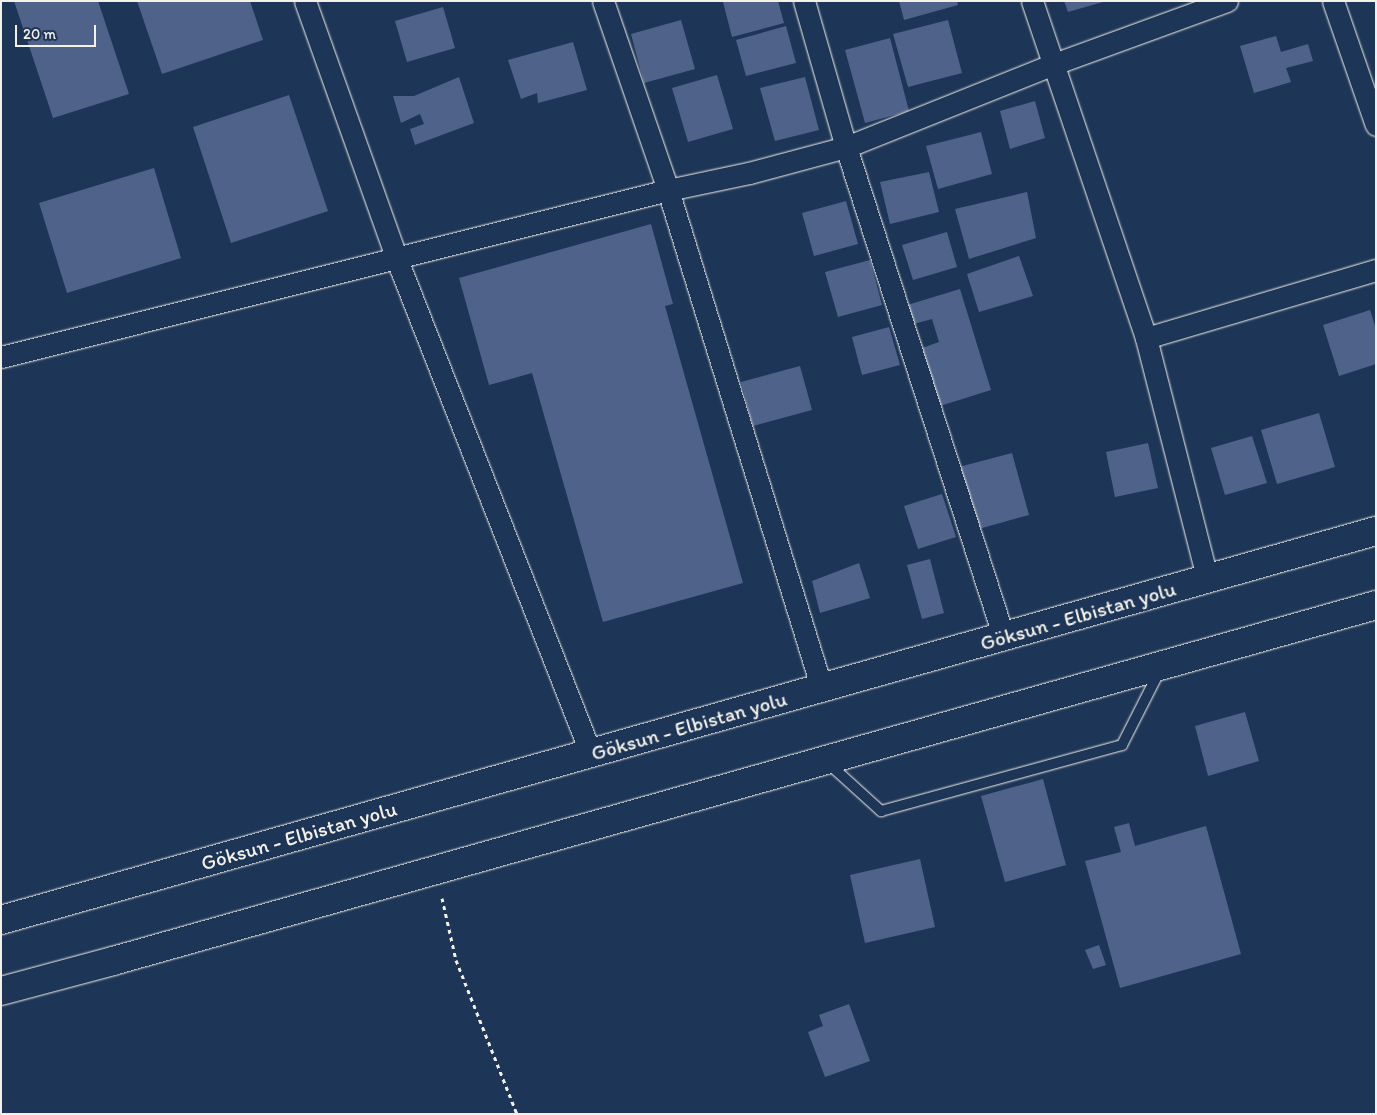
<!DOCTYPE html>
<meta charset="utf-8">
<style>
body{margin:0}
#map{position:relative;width:1377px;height:1115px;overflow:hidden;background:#1d3557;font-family:Itim,sans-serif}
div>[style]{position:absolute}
.building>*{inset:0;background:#4f638a}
.path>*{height:3px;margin-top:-1.5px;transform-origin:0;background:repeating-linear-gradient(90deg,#f4f1e8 0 4px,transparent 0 8px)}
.roads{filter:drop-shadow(0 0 1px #f4f1e8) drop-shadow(0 0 1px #f4f1e8)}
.service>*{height:10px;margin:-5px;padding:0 5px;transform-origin:5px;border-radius:5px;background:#1d3557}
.minor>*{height:21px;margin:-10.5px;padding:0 10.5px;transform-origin:10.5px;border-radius:10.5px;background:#1d3557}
.trunk>*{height:28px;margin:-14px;padding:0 14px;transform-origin:14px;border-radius:14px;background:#1d3557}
span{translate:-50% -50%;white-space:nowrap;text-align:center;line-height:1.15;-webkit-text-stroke:4px #1d3557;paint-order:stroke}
.street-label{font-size:21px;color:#f4f1e8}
.frame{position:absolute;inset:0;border:2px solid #f4f1e8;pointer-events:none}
.scale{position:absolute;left:15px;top:25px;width:81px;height:22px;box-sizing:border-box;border:2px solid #f4f1e8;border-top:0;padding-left:6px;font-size:15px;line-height:18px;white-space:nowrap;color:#f4f1e8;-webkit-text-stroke:4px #1d3557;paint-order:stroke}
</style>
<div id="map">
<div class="building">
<div style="clip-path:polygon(14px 1px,98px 1px,129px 94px,53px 118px)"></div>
<div style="clip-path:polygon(137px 1px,250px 1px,263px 40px,162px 74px)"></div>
<div style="clip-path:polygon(727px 1px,778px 1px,784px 23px,732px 37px,723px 2px)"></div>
<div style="clip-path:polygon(899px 1px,957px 1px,958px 5px,904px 20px)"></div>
<div style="clip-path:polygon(1064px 1px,1103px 1px,1103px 2px,1068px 12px)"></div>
<div style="clip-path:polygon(443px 7px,455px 48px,407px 62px,395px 21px)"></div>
<div style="clip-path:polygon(681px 20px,695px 69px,644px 83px,631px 34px)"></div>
<div style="clip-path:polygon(948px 20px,962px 73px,908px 87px,893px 34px)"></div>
<div style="clip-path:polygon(786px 26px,796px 63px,746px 76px,736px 40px)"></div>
<div style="clip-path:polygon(1276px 36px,1281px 52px,1308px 44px,1313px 61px,1286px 68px,1291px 82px,1254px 93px,1240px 46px)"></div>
<div style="clip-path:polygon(890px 38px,909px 111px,865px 123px,845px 50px)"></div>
<div style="clip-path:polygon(573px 42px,587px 90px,538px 103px,537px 93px,521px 99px,508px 60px)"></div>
<div style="clip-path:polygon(717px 75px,733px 129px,688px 142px,672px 88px)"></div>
<div style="clip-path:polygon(459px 77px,474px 123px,415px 145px,410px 129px,424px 124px,420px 114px,401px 123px,393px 96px,414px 96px)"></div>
<div style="clip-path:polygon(805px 77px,819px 130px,775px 141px,760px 88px)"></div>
<div style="clip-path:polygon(289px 95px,328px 211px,231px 243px,193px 127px)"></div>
<div style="clip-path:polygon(1035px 101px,1045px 138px,1010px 149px,1000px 111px)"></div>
<div style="clip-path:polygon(981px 132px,992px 174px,938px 189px,926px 146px)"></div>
<div style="clip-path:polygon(154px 168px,181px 258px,67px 293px,39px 203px)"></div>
<div style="clip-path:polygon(929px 172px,939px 212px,890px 224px,880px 182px)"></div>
<div style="clip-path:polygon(1027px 192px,1036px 238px,969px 259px,955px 209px)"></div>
<div style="clip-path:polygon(846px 201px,858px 244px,814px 256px,802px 213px)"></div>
<div style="clip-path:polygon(651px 224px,673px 304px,665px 306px,743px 583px,603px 622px,532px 373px,489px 385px,459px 278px)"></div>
<div style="clip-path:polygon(947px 232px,957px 267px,913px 280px,902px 245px)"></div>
<div style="clip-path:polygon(1019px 256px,1033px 296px,979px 312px,967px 274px)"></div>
<div style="clip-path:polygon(870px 260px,882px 305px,838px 317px,825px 272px)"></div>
<div style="clip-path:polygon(960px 289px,991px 390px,940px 406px,922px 348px,939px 342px,932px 319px,910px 325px,904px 306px)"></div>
<div style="clip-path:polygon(1370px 310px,1376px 329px,1376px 364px,1339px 376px,1323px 325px)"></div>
<div style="clip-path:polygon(889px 327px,900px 365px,862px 375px,852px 337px)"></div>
<div style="clip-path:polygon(800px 366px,812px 410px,753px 426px,741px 382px)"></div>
<div style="clip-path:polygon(1319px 413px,1335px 467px,1277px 484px,1261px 430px)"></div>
<div style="clip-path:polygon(1252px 436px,1267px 483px,1225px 495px,1211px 448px)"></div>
<div style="clip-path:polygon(1148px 443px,1158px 488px,1115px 497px,1106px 452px)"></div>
<div style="clip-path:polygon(1012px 453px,1029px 515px,975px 530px,959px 467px)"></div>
<div style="clip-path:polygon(942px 494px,956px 537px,918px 549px,904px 506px)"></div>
<div style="clip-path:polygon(930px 559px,944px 613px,922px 619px,907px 565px)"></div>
<div style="clip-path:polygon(859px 563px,870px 598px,820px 613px,812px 581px)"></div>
<div style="clip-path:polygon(1245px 712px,1259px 761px,1208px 776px,1195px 726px)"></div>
<div style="clip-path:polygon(1043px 779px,1066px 865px,1005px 882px,981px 796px)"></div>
<div style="clip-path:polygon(1129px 823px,1135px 846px,1206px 826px,1241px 954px,1120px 988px,1085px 861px,1121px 852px,1114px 827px)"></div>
<div style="clip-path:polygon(920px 859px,935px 927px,865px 943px,850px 875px)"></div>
<div style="clip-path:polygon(1099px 945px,1106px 965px,1093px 969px,1085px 950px)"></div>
<div style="clip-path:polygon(849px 1004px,870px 1061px,825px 1077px,808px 1032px,823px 1026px,819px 1015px)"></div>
</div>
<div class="path">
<div style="left:442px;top:898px;width:64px;rotate:77.3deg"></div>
<div style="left:456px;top:960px;width:166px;rotate:68.4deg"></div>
</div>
<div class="roads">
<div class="service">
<div style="left:828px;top:763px;width:72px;rotate:42.2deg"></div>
<div style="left:881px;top:811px;width:250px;rotate:-15.3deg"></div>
<div style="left:1122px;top:745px;width:84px;rotate:-63.1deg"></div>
</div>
<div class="minor">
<div style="left:305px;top:1px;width:272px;rotate:70.4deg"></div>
<div style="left:396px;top:257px;width:534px;rotate:68.58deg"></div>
<div style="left:603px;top:1px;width:200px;rotate:71deg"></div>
<div style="left:668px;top:190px;width:522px;rotate:72.85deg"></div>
<div style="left:804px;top:1px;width:152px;rotate:74deg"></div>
<div style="left:846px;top:147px;width:516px;rotate:72.16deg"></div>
<div style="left:1032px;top:1px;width:356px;rotate:71.3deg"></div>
<div style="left:1146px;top:338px;width:248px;rotate:75.7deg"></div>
<div style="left:1333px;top:1px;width:131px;rotate:70.9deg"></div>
<div style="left:1146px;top:338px;width:240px;rotate:-16.5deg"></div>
<div style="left:1px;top:357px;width:688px;rotate:-14.06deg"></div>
<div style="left:668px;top:190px;width:83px;rotate:-11.9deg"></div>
<div style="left:749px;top:173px;width:100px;rotate:-15deg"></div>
<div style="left:846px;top:147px;width:224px;rotate:-21.8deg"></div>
<div style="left:1054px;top:64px;width:184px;rotate:-20deg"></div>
</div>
<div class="trunk">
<div style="left:1px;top:920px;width:1429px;rotate:-15.8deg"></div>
<div style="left:1px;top:991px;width:116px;rotate:-15deg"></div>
<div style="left:113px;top:961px;width:1312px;rotate:-15.74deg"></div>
</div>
</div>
<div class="street-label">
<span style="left:1078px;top:616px;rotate:-16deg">Göksun - Elbistan yolu</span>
<span style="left:689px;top:726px;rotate:-16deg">Göksun - Elbistan yolu</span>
<span style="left:299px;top:836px;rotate:-16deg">Göksun - Elbistan yolu</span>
</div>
<div class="frame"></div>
<div class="scale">20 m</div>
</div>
